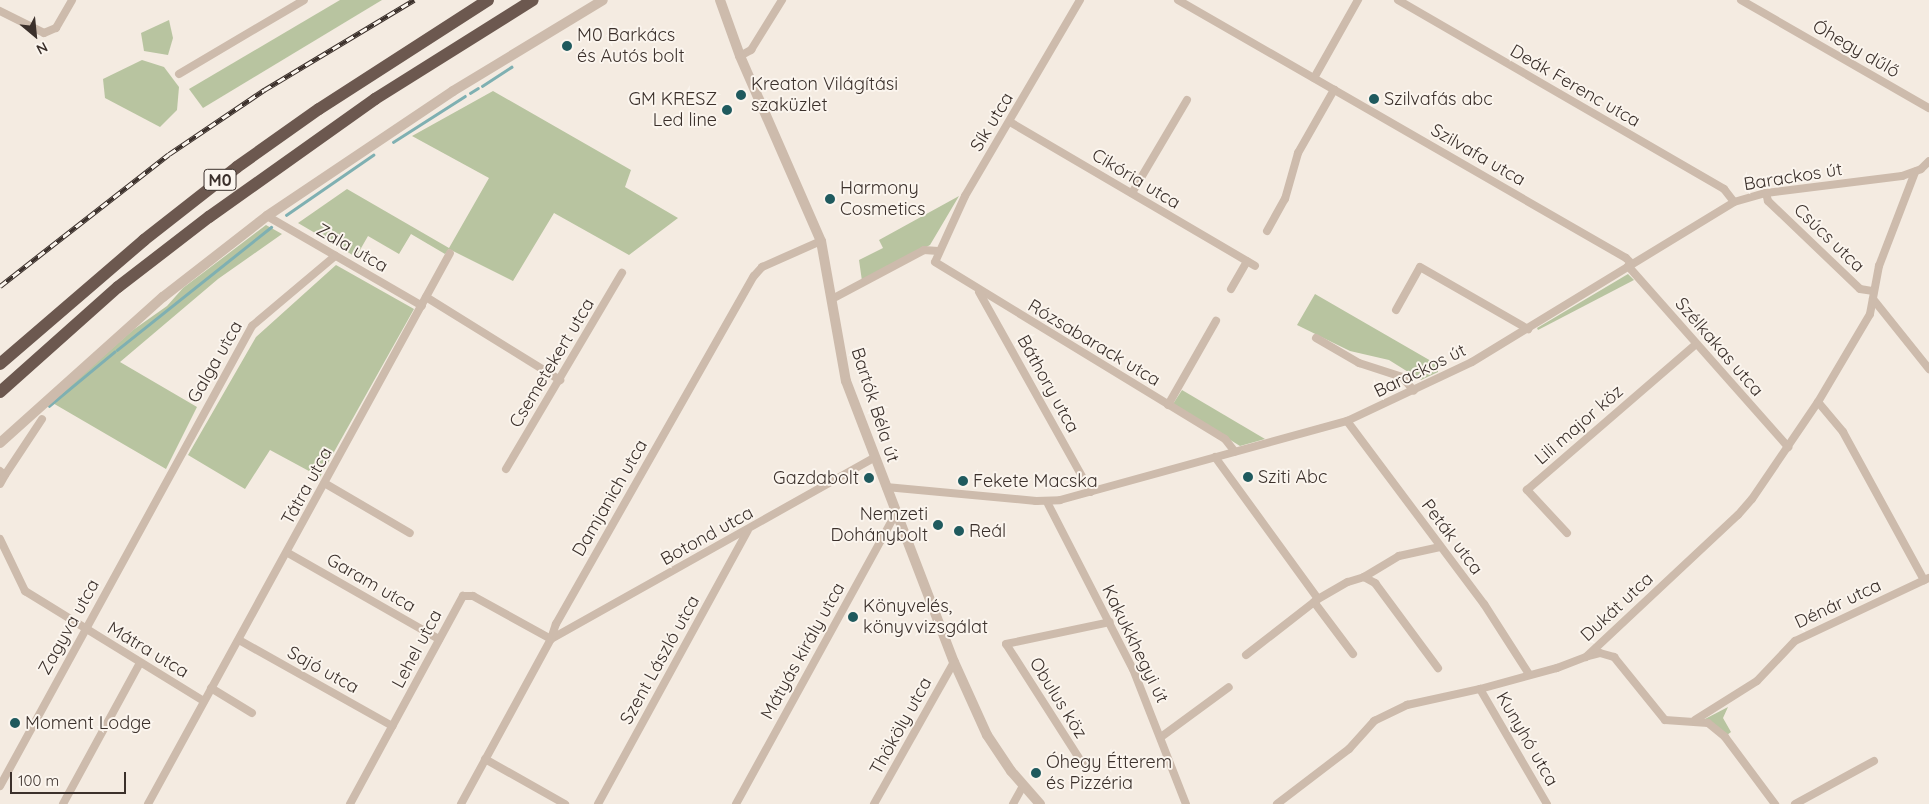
<!DOCTYPE html>
<meta charset="utf-8">
<style>
body{margin:0}
#map{position:relative;width:1929px;height:804px;overflow:hidden;background:#f4ebe1;font-family:Quicksand,sans-serif}
div>[style]{position:absolute}
.green>*{inset:0;background:#b8c4a0}
.stream>*{height:2.5px;margin:-1.25px;padding:0 1.25px;transform-origin:1.25px;border-radius:1.25px;background:#7fb0b2}
.minor>*{height:8px;margin:-4px;padding:0 4px;transform-origin:4px;border-radius:4px;background:#cdbbac}
.tertiary>*{height:10px;margin:-5px;padding:0 5px;transform-origin:5px;border-radius:5px;background:#cdbbac}
.trunk>*{height:12px;margin:-6px;padding:0 6px;transform-origin:6px;border-radius:6px;background:#6c584f}
.rail>*{height:4.5px;margin-top:-2.25px;transform-origin:0;background:repeating-linear-gradient(90deg,#fbf5ee 0 8px,#3b302b 0 16px);box-sizing:border-box;border-block:1px solid #3b302b}
.dots>*{width:14px;height:14px;translate:-50% -50%;box-sizing:border-box;border:2px solid #fbf5ee;border-radius:50%}
span{translate:-50% -50%;white-space:nowrap;text-align:center;line-height:1.15;-webkit-text-stroke:4px #fbf5ee;paint-order:stroke}
.shield-label span{padding:1px 4px;background:#fbf5ee;border:1px solid;border-radius:4px;-webkit-text-stroke-width:0}
.shield-label{font-size:16px;color:#3b302b;font-weight:700}
.poi-label{font-size:18px;color:#3b302b}
.left{translate:0 -50%;text-align:left}
.right{translate:-100% -50%;text-align:right}
.street-label{font-size:18px;color:#3b302b}
.north{position:absolute;left:10px;top:10px;width:50px;height:50px;-webkit-text-stroke:4px #fbf5ee;paint-order:stroke;rotate:152deg;font-size:14px;font-weight:700;line-height:20px;text-align:center;color:#3b302b}
.north::after{content:'';display:block;margin:auto;width:18px;height:22px;background:#3b302b;clip-path:polygon(50% 0,100% 100%,50% 72%,0 100%)}
.scale{position:absolute;left:10px;top:772px;width:116px;height:22px;box-sizing:border-box;border:2px solid #3b302b;border-top:0;padding-left:6px;font-size:15px;line-height:18px;white-space:nowrap;color:#3b302b;-webkit-text-stroke:4px #fbf5ee;paint-order:stroke}
</style>
<div id="map">
<div class="green">
<div style="clip-path:polygon(340px 0,382px 0,203px 108px,189px 89px)"></div>
<div style="clip-path:polygon(169px 20px,173px 38px,168px 55px,144px 51px,141px 33px)"></div>
<div style="clip-path:polygon(142px 60px,164px 67px,179px 87px,177px 110px,160px 127px,105px 98px,103px 79px)"></div>
<div style="clip-path:polygon(493px 91px,631px 170px,625px 187px,678px 218px,629px 255px,554px 213px,513px 281px,449px 249px,445px 254px,411px 234px,399px 254px,368px 236px,356px 257px,298px 223px,347px 189px,449px 248px,489px 178px,412px 136px)"></div>
<div style="clip-path:polygon(959px 196px,930px 245px,862px 281px,859px 260px,883px 248px,879px 240px)"></div>
<div style="clip-path:polygon(266px 225px,282px 234px,218px 279px,120px 362px,197px 407px,166px 469px,51px 402px,133px 330px,167px 306px,183px 288px)"></div>
<div style="clip-path:polygon(336px 265px,414px 309px,320px 477px,270px 450px,245px 489px,188px 455px,256px 337px)"></div>
<div style="clip-path:polygon(1628px 274px,1634px 280px,1538px 330px,1537px 328px)"></div>
<div style="clip-path:polygon(1315px 294px,1438px 365px,1438px 372px,1421px 380px,1389px 360px,1350px 351px,1297px 325px)"></div>
<div style="clip-path:polygon(1182px 390px,1265px 439px,1240px 446px,1173px 404px)"></div>
<div style="clip-path:polygon(1728px 707px,1723px 718px,1731px 732px,1727px 735px,1703px 720px)"></div>
</div>
<div class="stream">
<div style="left:482px;top:86px;width:35px;rotate:-33deg"></div>
<div style="left:470px;top:93px;width:9px;rotate:-32deg"></div>
<div style="left:393px;top:142px;width:85px;rotate:-32.6deg"></div>
<div style="left:286px;top:215px;width:106px;rotate:-34.6deg"></div>
<div style="left:117px;top:350px;width:197px;rotate:-38.6deg"></div>
<div style="left:49px;top:406px;width:85px;rotate:-39.7deg"></div>
</div>
<div class="minor">
<div style="left:1080px;top:0;width:227px;rotate:120.4deg"></div>
<div style="left:965px;top:196px;width:72px;rotate:114.4deg"></div>
<div style="left:935px;top:262px;width:340px;rotate:31.4deg"></div>
<div style="left:1225px;top:439px;width:16px;rotate:52deg"></div>
<div style="left:1178px;top:0;width:517px;rotate:29.94deg"></div>
<div style="left:1626px;top:258px;width:8px;rotate:45deg"></div>
<div style="left:1398px;top:0;width:377px;rotate:30.1deg"></div>
<div style="left:1724px;top:189px;width:16px;rotate:52deg"></div>
<div style="left:1741px;top:0;width:217px;rotate:29.9deg"></div>
<div style="left:0;top:11px;width:49px;rotate:26.6deg"></div>
<div style="left:44px;top:33px;width:13px;rotate:-23deg"></div>
<div style="left:56px;top:28px;width:32px;rotate:-60deg"></div>
<div style="left:740px;top:56px;width:13px;rotate:-29deg"></div>
<div style="left:751px;top:50px;width:59px;rotate:-58.2deg"></div>
<div style="left:179px;top:74px;width:145px;rotate:-30.6deg"></div>
<div style="left:1314px;top:78px;width:90px;rotate:-60.6deg"></div>
<div style="left:1010px;top:122px;width:284px;rotate:30.4deg"></div>
<div style="left:1132px;top:193px;width:108px;rotate:-59.4deg"></div>
<div style="left:1766px;top:193px;width:8px;rotate:76deg"></div>
<div style="left:1768px;top:201px;width:127px;rotate:43.7deg"></div>
<div style="left:1860px;top:289px;width:12px;rotate:9deg"></div>
<div style="left:267px;top:216px;width:179px;rotate:30.1deg"></div>
<div style="left:1267px;top:231px;width:37px;rotate:-61deg"></div>
<div style="left:1285px;top:199px;width:48px;rotate:-74.2deg"></div>
<div style="left:1298px;top:153px;width:73px;rotate:-60.3deg"></div>
<div style="left:1628px;top:266px;width:242px;rotate:48.5deg"></div>
<div style="left:1231px;top:289px;width:32px;rotate:-60deg"></div>
<div style="left:979px;top:292px;width:229px;rotate:60.8deg"></div>
<div style="left:426px;top:297px;width:158px;rotate:31.8deg"></div>
<div style="left:832px;top:299px;width:104px;rotate:-28deg"></div>
<div style="left:924px;top:250px;width:14px;rotate:4deg"></div>
<div style="left:1873px;top:299px;width:90px;rotate:51.3deg"></div>
<div style="left:1396px;top:310px;width:49px;rotate:-60.8deg"></div>
<div style="left:1420px;top:267px;width:125px;rotate:29.9deg"></div>
<div style="left:1316px;top:338px;width:50px;rotate:30.2deg"></div>
<div style="left:1359px;top:363px;width:45px;rotate:18deg"></div>
<div style="left:1402px;top:377px;width:18px;rotate:49deg"></div>
<div style="left:1818px;top:402px;width:39px;rotate:50deg"></div>
<div style="left:1843px;top:432px;width:169px;rotate:61.3deg"></div>
<div style="left:1168px;top:405px;width:97px;rotate:-60.3deg"></div>
<div style="left:1347px;top:421px;width:229px;rotate:53.2deg"></div>
<div style="left:1484px;top:604px;width:83px;rotate:57.3deg"></div>
<div style="left:1215px;top:457px;width:175px;rotate:54deg"></div>
<div style="left:506px;top:469px;width:228px;rotate:-59.4deg"></div>
<div style="left:0;top:471px;width:6px;rotate:39deg"></div>
<div style="left:5px;top:475px;width:10px;rotate:119deg"></div>
<div style="left:5px;top:475px;width:67px;rotate:-56.5deg"></div>
<div style="left:326px;top:484px;width:97px;rotate:30.3deg"></div>
<div style="left:886px;top:487px;width:151px;rotate:5.3deg"></div>
<div style="left:1036px;top:501px;width:24px;rotate:-2deg"></div>
<div style="left:1060px;top:500px;width:298px;rotate:-15.4deg"></div>
<div style="left:1347px;top:421px;width:138px;rotate:-25.3deg"></div>
<div style="left:1472px;top:362px;width:307px;rotate:-31.4deg"></div>
<div style="left:1734px;top:202px;width:33px;rotate:-16deg"></div>
<div style="left:1766px;top:193px;width:137px;rotate:-7.1deg"></div>
<div style="left:1902px;top:176px;width:20px;rotate:-20deg"></div>
<div style="left:1921px;top:169px;width:11px;rotate:-45deg"></div>
<div style="left:1047px;top:502px;width:188px;rotate:62.8deg"></div>
<div style="left:1133px;top:669px;width:145px;rotate:68.6deg"></div>
<div style="left:1567px;top:533px;width:59px;rotate:-132.9deg"></div>
<div style="left:1527px;top:490px;width:223px;rotate:-40.8deg"></div>
<div style="left:0;top:539px;width:58px;rotate:64.3deg"></div>
<div style="left:25px;top:591px;width:210px;rotate:31.6deg"></div>
<div style="left:288px;top:553px;width:174px;rotate:29.7deg"></div>
<div style="left:1364px;top:577px;width:13px;rotate:29deg"></div>
<div style="left:1375px;top:583px;width:106px;rotate:53.5deg"></div>
<div style="left:1314px;top:602px;width:65px;rotate:53.1deg"></div>
<div style="left:551px;top:639px;width:372px;rotate:-29.3deg"></div>
<div style="left:239px;top:640px;width:176px;rotate:29.3deg"></div>
<div style="left:1246px;top:655px;width:91px;rotate:-37.9deg"></div>
<div style="left:1318px;top:599px;width:34px;rotate:-30deg"></div>
<div style="left:1348px;top:582px;width:17px;rotate:-17deg"></div>
<div style="left:1364px;top:577px;width:41px;rotate:-31deg"></div>
<div style="left:1399px;top:556px;width:42px;rotate:-12.4deg"></div>
<div style="left:1588px;top:656px;width:12px;rotate:-14deg"></div>
<div style="left:1600px;top:653px;width:15px;rotate:16deg"></div>
<div style="left:1614px;top:657px;width:81px;rotate:51deg"></div>
<div style="left:1665px;top:720px;width:43px;rotate:4deg"></div>
<div style="left:1708px;top:723px;width:22px;rotate:39deg"></div>
<div style="left:1725px;top:737px;width:84px;rotate:53.3deg"></div>
<div style="left:211px;top:688px;width:48px;rotate:31.4deg"></div>
<div style="left:1480px;top:689px;width:133px;rotate:59.8deg"></div>
<div style="left:1695px;top:720px;width:73px;rotate:-32.2deg"></div>
<div style="left:1757px;top:681px;width:55px;rotate:-46.5deg"></div>
<div style="left:1795px;top:641px;width:148px;rotate:-25.2deg"></div>
<div style="left:1161px;top:737px;width:84px;rotate:-36.3deg"></div>
<div style="left:485px;top:759px;width:92px;rotate:29.4deg"></div>
<div style="left:1086px;top:769px;width:148px;rotate:-122.6deg"></div>
<div style="left:1006px;top:644px;width:106px;rotate:-11.9deg"></div>
<div style="left:0;top:786px;width:525px;rotate:-61.28deg"></div>
<div style="left:252px;top:326px;width:109px;rotate:-40.1deg"></div>
<div style="left:63px;top:804px;width:161px;rotate:-61.4deg"></div>
<div style="left:148px;top:804px;width:628px;rotate:-61.27deg"></div>
<div style="left:350px;top:804px;width:237px;rotate:-61.5deg"></div>
<div style="left:463px;top:596px;width:10px"></div>
<div style="left:473px;top:596px;width:89px;rotate:28.9deg"></div>
<div style="left:461px;top:804px;width:188px;rotate:-61.4deg"></div>
<div style="left:551px;top:639px;width:16px;rotate:-72deg"></div>
<div style="left:556px;top:624px;width:400px;rotate:-60.4deg"></div>
<div style="left:754px;top:276px;width:12px;rotate:-48deg"></div>
<div style="left:762px;top:267px;width:64px;rotate:-23.8deg"></div>
<div style="left:598px;top:804px;width:312px;rotate:-61.3deg"></div>
<div style="left:736px;top:804px;width:332px;rotate:-61.2deg"></div>
<div style="left:874px;top:804px;width:163px;rotate:-60.6deg"></div>
<div style="left:1013px;top:804px;width:21px;rotate:-61deg"></div>
<div style="left:1277px;top:804px;width:91px;rotate:-37.4deg"></div>
<div style="left:1349px;top:749px;width:38px;rotate:-48deg"></div>
<div style="left:1374px;top:721px;width:37px;rotate:-26deg"></div>
<div style="left:1407px;top:705px;width:75px;rotate:-12.4deg"></div>
<div style="left:1480px;top:689px;width:80px;rotate:-15.3deg"></div>
<div style="left:1557px;top:668px;width:31px;rotate:-21deg"></div>
<div style="left:1586px;top:657px;width:208px;rotate:-43.1deg"></div>
<div style="left:1738px;top:515px;width:21px;rotate:-49deg"></div>
<div style="left:1752px;top:499px;width:117px;rotate:-55.8deg"></div>
<div style="left:1818px;top:402px;width:102px;rotate:-59.4deg"></div>
<div style="left:1870px;top:314px;width:49px;rotate:-79.4deg"></div>
<div style="left:1879px;top:266px;width:101px;rotate:-69deg"></div>
<div style="left:1795px;top:804px;width:90px;rotate:-28.6deg"></div>
</div>
<div class="tertiary">
<div style="left:720px;top:0;width:59px;rotate:70.3deg"></div>
<div style="left:740px;top:56px;width:202px;rotate:66.4deg"></div>
<div style="left:821px;top:241px;width:142px;rotate:79.9deg"></div>
<div style="left:846px;top:381px;width:301px;rotate:69deg"></div>
<div style="left:954px;top:662px;width:80px;rotate:65.7deg"></div>
<div style="left:987px;top:735px;width:43px;rotate:56.3deg"></div>
<div style="left:1011px;top:771px;width:44px;rotate:48.7deg"></div>
<div style="left:0;top:443px;width:219px;rotate:-41.9deg"></div>
<div style="left:163px;top:297px;width:132px;rotate:-37.9deg"></div>
<div style="left:267px;top:216px;width:224px;rotate:-33.9deg"></div>
<div style="left:453px;top:91px;width:175px;rotate:-31.2deg"></div>
</div>
<div class="trunk">
<div style="left:0;top:364px;width:190px;rotate:-40.7deg"></div>
<div style="left:144px;top:240px;width:118px;rotate:-38.1deg"></div>
<div style="left:237px;top:167px;width:100px;rotate:-35.3deg"></div>
<div style="left:319px;top:109px;width:201px;rotate:-32.8deg"></div>
<div style="left:0;top:392px;width:158px;rotate:-41.7deg"></div>
<div style="left:118px;top:287px;width:115px;rotate:-37.6deg"></div>
<div style="left:209px;top:217px;width:204px;rotate:-35.4deg"></div>
<div style="left:375px;top:99px;width:186px;rotate:-32.1deg"></div>
</div>
<div class="rail">
<div style="left:0;top:286px;width:214px;rotate:-38deg"></div>
<div style="left:169px;top:154px;width:115px;rotate:-34deg"></div>
<div style="left:264px;top:90px;width:175px;rotate:-31deg"></div>
</div>
<div class="dots">
<div style="left:567px;top:46px;background:#1f5a5e"></div>
<div style="left:741px;top:95px;background:#1f5a5e"></div>
<div style="left:1374px;top:99px;background:#1f5a5e"></div>
<div style="left:727px;top:110px;background:#1f5a5e"></div>
<div style="left:830px;top:199px;background:#1f5a5e"></div>
<div style="left:1248px;top:477px;background:#1f5a5e"></div>
<div style="left:869px;top:478px;background:#1f5a5e"></div>
<div style="left:963px;top:481px;background:#1f5a5e"></div>
<div style="left:938px;top:525px;background:#1f5a5e"></div>
<div style="left:959px;top:531px;background:#1f5a5e"></div>
<div style="left:853px;top:617px;background:#1f5a5e"></div>
<div style="left:15px;top:723px;background:#1f5a5e"></div>
<div style="left:1036px;top:773px;background:#1f5a5e"></div>
</div>
<div class="shield-label">
<span style="left:220px;top:180px">M0</span>
</div>
<div class="poi-label">
<span class="left" style="left:577px;top:46px">M0 Barkács<br>és Autós bolt</span>
<span class="left" style="left:751px;top:95px">Kreaton Világítási<br>szaküzlet</span>
<span class="left" style="left:1384px;top:99px">Szilvafás abc</span>
<span class="right" style="left:717px;top:110px">GM KRESZ<br>Led line</span>
<span class="left" style="left:840px;top:199px">Harmony<br>Cosmetics</span>
<span class="left" style="left:1258px;top:477px">Sziti Abc</span>
<span class="right" style="left:859px;top:478px">Gazdabolt</span>
<span class="left" style="left:973px;top:481px">Fekete Macska</span>
<span class="right" style="left:928px;top:525px">Nemzeti<br>Dohánybolt</span>
<span class="left" style="left:969px;top:531px">Reál</span>
<span class="left" style="left:863px;top:617px">Könyvelés,<br>könyvvizsgálat</span>
<span class="left" style="left:25px;top:723px">Moment Lodge</span>
<span class="left" style="left:1046px;top:773px">Óhegy Étterem<br>és Pizzéria</span>
</div>
<div class="street-label">
<span style="left:1856px;top:49px;rotate:30deg">Óhegy dűlő</span>
<span style="left:1575px;top:86px;rotate:30deg">Deák Ferenc utca</span>
<span style="left:992px;top:122px;rotate:-59deg">Sík utca</span>
<span style="left:1478px;top:155px;rotate:30deg">Szilvafa utca</span>
<span style="left:1793px;top:177px;rotate:-9deg">Barackos út</span>
<span style="left:1136px;top:179px;rotate:31deg">Cikória utca</span>
<span style="left:1829px;top:238px;rotate:44deg">Csúcs utca</span>
<span style="left:352px;top:248px;rotate:30deg">Zala utca</span>
<span style="left:1094px;top:343px;rotate:31deg">Rózsabarack utca</span>
<span style="left:1719px;top:347px;rotate:49deg">Szélkakas utca</span>
<span style="left:215px;top:362px;rotate:-60deg">Galga utca</span>
<span style="left:552px;top:363px;rotate:-59deg">Csemetekert utca</span>
<span style="left:1420px;top:371px;rotate:-26deg">Barackos út</span>
<span style="left:1048px;top:384px;rotate:61deg">Báthory utca</span>
<span style="left:875px;top:405px;rotate:72deg">Bartók Béla út</span>
<span style="left:1579px;top:425px;rotate:-41deg">Lili major köz</span>
<span style="left:307px;top:486px;rotate:-61deg">Tátra utca</span>
<span style="left:610px;top:498px;rotate:-60deg">Damjanich utca</span>
<span style="left:707px;top:536px;rotate:-29deg">Botond utca</span>
<span style="left:1452px;top:537px;rotate:53deg">Peták utca</span>
<span style="left:371px;top:583px;rotate:30deg">Garam utca</span>
<span style="left:1838px;top:604px;rotate:-25deg">Dénár utca</span>
<span style="left:1617px;top:607px;rotate:-43deg">Dukát utca</span>
<span style="left:69px;top:627px;rotate:-61deg">Zagyva utca</span>
<span style="left:1135px;top:644px;rotate:64deg">Kakukkhegyi út</span>
<span style="left:417px;top:649px;rotate:-62deg">Lehel utca</span>
<span style="left:148px;top:650px;rotate:31deg">Mátra utca</span>
<span style="left:803px;top:651px;rotate:-61deg">Mátyás király utca</span>
<span style="left:660px;top:660px;rotate:-61deg">Szent László utca</span>
<span style="left:323px;top:670px;rotate:29deg">Sajó utca</span>
<span style="left:1058px;top:698px;rotate:58deg">Obulus köz</span>
<span style="left:901px;top:726px;rotate:-61deg">Thököly utca</span>
<span style="left:1527px;top:739px;rotate:60deg">Kunyhó utca</span>
</div>
<div class="north">N</div>
<div class="scale">100 m</div>
</div>
